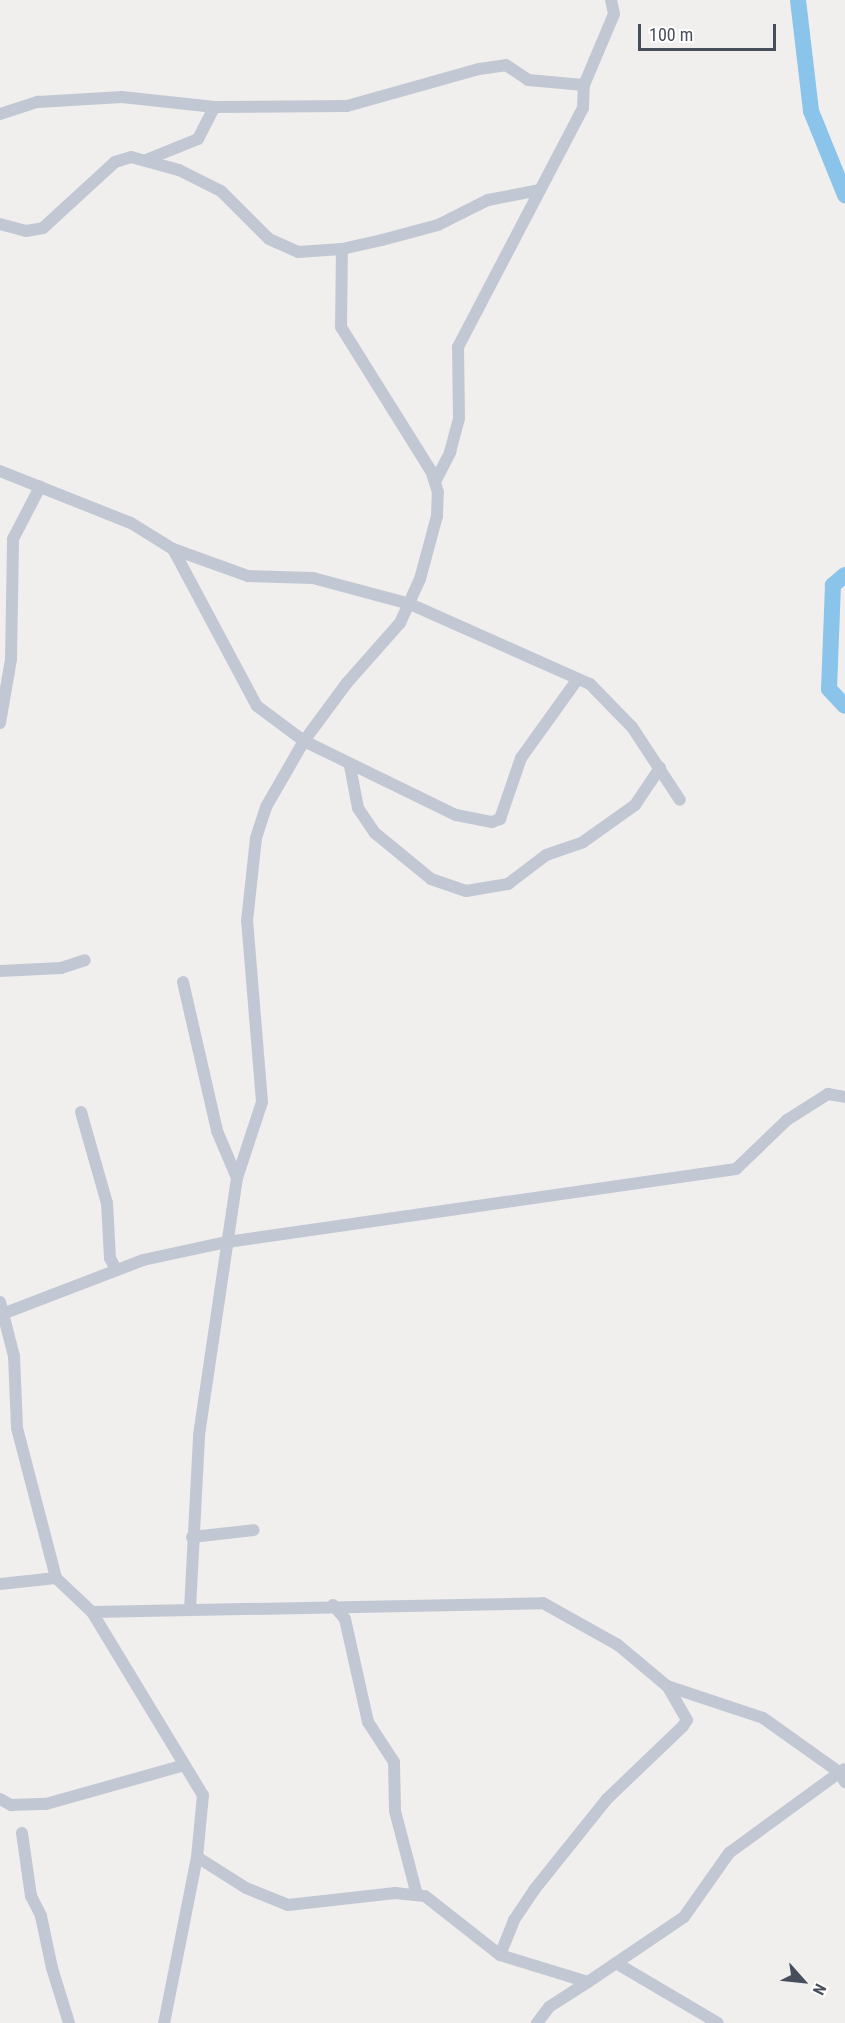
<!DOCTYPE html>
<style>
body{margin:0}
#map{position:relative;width:845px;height:2023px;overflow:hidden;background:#f1efee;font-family:"Roboto Condensed",sans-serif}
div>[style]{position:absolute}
.river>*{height:16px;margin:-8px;padding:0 8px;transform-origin:8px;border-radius:8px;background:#8bc4ea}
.minor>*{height:12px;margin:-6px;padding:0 6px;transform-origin:6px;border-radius:6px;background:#c2c8d3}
span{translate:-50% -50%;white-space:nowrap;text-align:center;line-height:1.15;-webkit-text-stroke:5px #fff;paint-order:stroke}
.north{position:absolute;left:773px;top:1951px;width:60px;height:60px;-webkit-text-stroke:4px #fff;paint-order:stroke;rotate:117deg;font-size:16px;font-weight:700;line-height:24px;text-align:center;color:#474e5b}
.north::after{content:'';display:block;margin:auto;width:21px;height:27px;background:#474e5b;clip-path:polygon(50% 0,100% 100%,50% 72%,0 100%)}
.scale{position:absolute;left:638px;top:24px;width:138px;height:27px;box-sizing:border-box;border:3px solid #474e5b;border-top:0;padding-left:8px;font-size:18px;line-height:21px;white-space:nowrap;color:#474e5b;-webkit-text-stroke:4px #fff;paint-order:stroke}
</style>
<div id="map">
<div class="river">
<div style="left:798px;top:0;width:112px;rotate:83.3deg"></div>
<div style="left:811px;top:111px;width:91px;rotate:68deg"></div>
<div style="left:845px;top:575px;width:16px;rotate:140deg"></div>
<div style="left:833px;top:585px;width:104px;rotate:92.2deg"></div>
<div style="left:829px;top:689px;width:23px;rotate:47deg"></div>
</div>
<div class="minor">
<div style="left:0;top:114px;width:40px;rotate:-18deg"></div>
<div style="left:38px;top:102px;width:84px;rotate:-3.4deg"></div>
<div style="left:122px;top:97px;width:93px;rotate:6.2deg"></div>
<div style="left:214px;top:107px;width:133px;rotate:-0.4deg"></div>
<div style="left:347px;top:106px;width:137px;rotate:-15.7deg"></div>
<div style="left:479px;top:69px;width:27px;rotate:-8deg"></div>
<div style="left:506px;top:65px;width:27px;rotate:34deg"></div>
<div style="left:528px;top:80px;width:56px;rotate:5.1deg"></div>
<div style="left:146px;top:160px;width:56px;rotate:-22deg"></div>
<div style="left:198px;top:139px;width:36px;rotate:-63deg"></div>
<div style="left:0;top:224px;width:27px;rotate:15deg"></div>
<div style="left:26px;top:231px;width:17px;rotate:-10deg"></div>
<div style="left:43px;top:228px;width:98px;rotate:-42.5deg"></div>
<div style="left:115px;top:162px;width:17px;rotate:-17deg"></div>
<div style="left:131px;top:157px;width:50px;rotate:15.2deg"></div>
<div style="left:179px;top:170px;width:47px;rotate:26.6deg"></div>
<div style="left:221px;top:191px;width:68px;rotate:45deg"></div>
<div style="left:269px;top:239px;width:32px;rotate:24deg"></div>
<div style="left:298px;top:252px;width:44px;rotate:-3.9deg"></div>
<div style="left:342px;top:249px;width:41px;rotate:-12.7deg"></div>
<div style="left:382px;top:240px;width:58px;rotate:-15deg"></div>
<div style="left:438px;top:225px;width:56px;rotate:-26.6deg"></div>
<div style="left:488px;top:200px;width:53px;rotate:-10.9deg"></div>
<div style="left:0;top:471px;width:141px;rotate:21.7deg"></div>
<div style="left:131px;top:523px;width:49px;rotate:31.8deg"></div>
<div style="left:173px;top:549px;width:178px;rotate:61.9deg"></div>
<div style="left:257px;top:706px;width:59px;rotate:36.7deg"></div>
<div style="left:304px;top:741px;width:169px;rotate:26deg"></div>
<div style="left:456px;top:815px;width:37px;rotate:11deg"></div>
<div style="left:492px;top:822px;width:9px;rotate:-21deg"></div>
<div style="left:500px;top:819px;width:65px;rotate:-71deg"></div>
<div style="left:521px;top:758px;width:96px;rotate:-54.3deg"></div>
<div style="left:435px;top:482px;width:34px;rotate:-63deg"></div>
<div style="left:450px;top:452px;width:35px;rotate:-75deg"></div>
<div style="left:459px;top:418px;width:71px;rotate:-90.8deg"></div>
<div style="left:458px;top:347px;width:270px;rotate:-62.4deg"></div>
<div style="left:583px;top:108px;width:23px;rotate:-88deg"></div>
<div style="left:584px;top:85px;width:77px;rotate:-67.1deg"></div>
<div style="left:614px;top:14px;width:14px;rotate:-102deg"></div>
<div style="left:173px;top:549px;width:80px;rotate:19.8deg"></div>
<div style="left:248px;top:576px;width:65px;rotate:1.8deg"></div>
<div style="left:313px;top:578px;width:100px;rotate:15deg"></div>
<div style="left:410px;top:604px;width:197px;rotate:24deg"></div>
<div style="left:590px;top:684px;width:60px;rotate:45.7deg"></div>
<div style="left:632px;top:727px;width:87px;rotate:56.7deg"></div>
<div style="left:0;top:723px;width:65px;rotate:-80.2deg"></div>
<div style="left:11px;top:659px;width:120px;rotate:-89deg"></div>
<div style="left:13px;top:539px;width:59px;rotate:-62.6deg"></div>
<div style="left:350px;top:766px;width:43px;rotate:79.2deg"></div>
<div style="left:358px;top:808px;width:30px;rotate:56deg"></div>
<div style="left:375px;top:833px;width:72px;rotate:39.4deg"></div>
<div style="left:431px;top:879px;width:37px;rotate:19deg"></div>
<div style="left:466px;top:891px;width:43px;rotate:-9.5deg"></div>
<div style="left:508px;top:884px;width:48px;rotate:-37.3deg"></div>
<div style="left:546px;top:855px;width:39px;rotate:-19deg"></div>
<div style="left:583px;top:842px;width:64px;rotate:-35.4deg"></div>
<div style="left:635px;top:805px;width:45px;rotate:-56deg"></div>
<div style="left:0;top:971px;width:61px;rotate:-2.8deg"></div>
<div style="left:61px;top:968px;width:25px;rotate:-18deg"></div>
<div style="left:183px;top:982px;width:153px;rotate:77.1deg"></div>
<div style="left:217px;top:1131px;width:51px;rotate:66.9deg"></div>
<div style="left:81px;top:1112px;width:95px;rotate:74.1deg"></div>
<div style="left:107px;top:1203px;width:55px;rotate:86.9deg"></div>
<div style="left:110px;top:1258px;width:13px;rotate:63deg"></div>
<div style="left:0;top:1302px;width:56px;rotate:75.5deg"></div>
<div style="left:14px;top:1356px;width:72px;rotate:87.6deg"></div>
<div style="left:17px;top:1428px;width:155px;rotate:75.4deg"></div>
<div style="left:0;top:1315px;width:153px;rotate:-21deg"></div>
<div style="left:143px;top:1260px;width:86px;rotate:-12.1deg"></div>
<div style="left:227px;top:1242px;width:514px;rotate:-8.16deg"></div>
<div style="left:736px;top:1169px;width:71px;rotate:-43.9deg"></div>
<div style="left:787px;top:1120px;width:49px;rotate:-32.4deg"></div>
<div style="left:828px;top:1094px;width:17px;rotate:10deg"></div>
<div style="left:192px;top:1537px;width:62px;rotate:-6.4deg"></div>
<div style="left:0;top:1584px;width:56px;rotate:-6.1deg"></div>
<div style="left:56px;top:1578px;width:50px;rotate:43.4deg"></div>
<div style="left:92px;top:1612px;width:214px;rotate:58.8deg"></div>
<div style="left:203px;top:1795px;width:62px;rotate:95.5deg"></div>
<div style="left:197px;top:1857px;width:169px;rotate:101.2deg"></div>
<div style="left:333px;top:1605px;width:18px;rotate:49deg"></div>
<div style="left:345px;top:1619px;width:106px;rotate:77.4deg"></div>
<div style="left:368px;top:1722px;width:48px;rotate:57deg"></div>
<div style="left:394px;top:1762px;width:49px;rotate:88.8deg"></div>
<div style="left:395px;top:1811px;width:87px;rotate:75.3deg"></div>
<div style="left:190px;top:1609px;width:174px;rotate:-87deg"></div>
<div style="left:199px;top:1435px;width:260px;rotate:-81.6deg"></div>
<div style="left:237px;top:1178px;width:80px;rotate:-71.8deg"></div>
<div style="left:262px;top:1102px;width:182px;rotate:-94.7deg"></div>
<div style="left:247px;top:921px;width:83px;rotate:-83.8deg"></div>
<div style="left:256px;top:838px;width:33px;rotate:-72deg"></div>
<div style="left:266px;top:807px;width:76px;rotate:-60.1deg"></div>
<div style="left:304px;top:741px;width:71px;rotate:-53.6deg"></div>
<div style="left:346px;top:684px;width:81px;rotate:-48.5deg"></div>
<div style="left:400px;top:623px;width:48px;rotate:-65.6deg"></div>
<div style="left:420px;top:579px;width:65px;rotate:-74.9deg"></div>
<div style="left:437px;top:516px;width:24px;rotate:-88deg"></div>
<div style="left:438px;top:492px;width:22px;rotate:-108deg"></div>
<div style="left:431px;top:471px;width:170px;rotate:-122deg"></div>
<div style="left:341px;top:327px;width:78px;rotate:-89.3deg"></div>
<div style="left:92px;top:1612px;width:451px;rotate:-1.1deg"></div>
<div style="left:543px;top:1603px;width:86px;rotate:29.2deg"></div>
<div style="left:618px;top:1645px;width:64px;rotate:39.9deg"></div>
<div style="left:667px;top:1686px;width:101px;rotate:18.4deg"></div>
<div style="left:763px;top:1718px;width:93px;rotate:35.4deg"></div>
<div style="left:839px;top:1772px;width:12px;rotate:59deg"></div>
<div style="left:0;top:1799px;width:13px;rotate:29deg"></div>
<div style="left:11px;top:1805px;width:35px;rotate:-2deg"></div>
<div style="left:46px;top:1804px;width:144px;rotate:-15.7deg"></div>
<div style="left:22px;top:1833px;width:64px;rotate:81.9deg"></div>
<div style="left:31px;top:1896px;width:22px;rotate:63deg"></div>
<div style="left:41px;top:1916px;width:53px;rotate:78.1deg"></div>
<div style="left:52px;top:1968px;width:58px;rotate:72.8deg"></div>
<div style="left:197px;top:1857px;width:58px;rotate:32.3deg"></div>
<div style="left:246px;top:1888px;width:45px;rotate:22deg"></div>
<div style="left:288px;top:1905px;width:108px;rotate:-6.4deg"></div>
<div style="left:395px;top:1893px;width:30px;rotate:6deg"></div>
<div style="left:425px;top:1896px;width:95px;rotate:38.2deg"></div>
<div style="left:500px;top:1955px;width:92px;rotate:17.1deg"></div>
<div style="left:588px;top:1982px;width:116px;rotate:-34.1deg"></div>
<div style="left:684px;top:1917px;width:78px;rotate:-54.9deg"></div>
<div style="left:729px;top:1853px;width:142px;rotate:-36.1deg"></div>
<div style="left:500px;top:1955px;width:38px;rotate:-68deg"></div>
<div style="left:514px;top:1920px;width:36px;rotate:-56deg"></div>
<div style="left:534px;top:1890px;width:117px;rotate:-51.3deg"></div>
<div style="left:607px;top:1799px;width:105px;rotate:-43.8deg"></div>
<div style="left:683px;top:1726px;width:7px;rotate:-56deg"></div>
<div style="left:687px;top:1720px;width:39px;rotate:-120deg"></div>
<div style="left:616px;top:1963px;width:118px;rotate:30.5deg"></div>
<div style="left:537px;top:2023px;width:20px;rotate:-53deg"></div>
<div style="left:549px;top:2007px;width:46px;rotate:-32.7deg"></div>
</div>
<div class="north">N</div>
<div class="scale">100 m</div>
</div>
